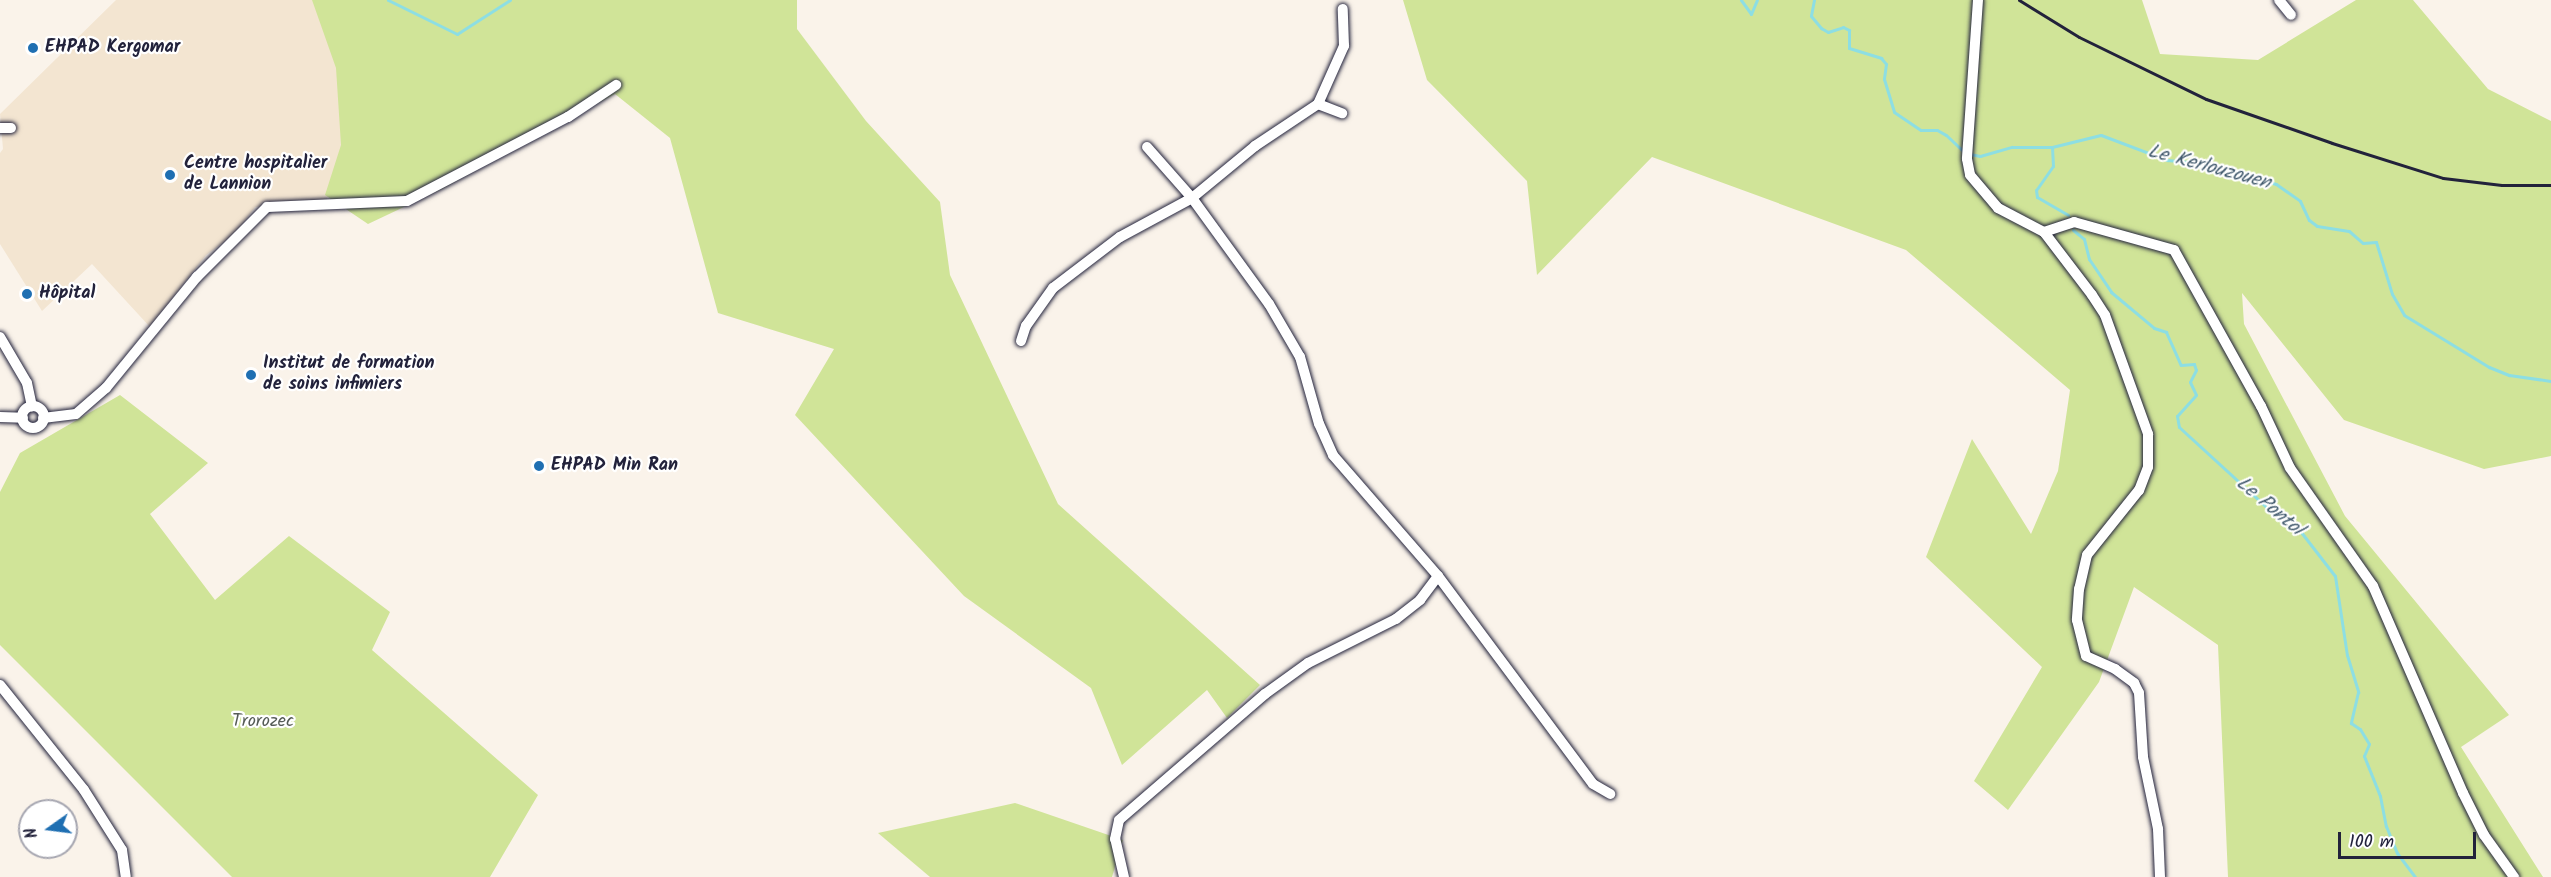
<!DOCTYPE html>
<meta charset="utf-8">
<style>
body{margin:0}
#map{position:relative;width:2551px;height:877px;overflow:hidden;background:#faf3ea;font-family:Kalam,sans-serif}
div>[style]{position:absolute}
.built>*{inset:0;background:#f3e5d1}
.green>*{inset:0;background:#d0e498}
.stream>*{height:3px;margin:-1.5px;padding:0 1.5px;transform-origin:1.5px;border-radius:1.5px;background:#8ddee3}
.roads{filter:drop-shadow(0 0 2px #22223b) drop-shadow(0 0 2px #22223b)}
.minor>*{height:10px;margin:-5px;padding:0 5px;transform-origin:5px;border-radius:5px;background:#fff}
.minor>.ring{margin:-5px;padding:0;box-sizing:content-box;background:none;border:10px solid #fff;border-radius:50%}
.rail>*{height:3px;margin:-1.5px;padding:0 1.5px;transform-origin:1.5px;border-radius:1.5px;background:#22223b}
.dots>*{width:16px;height:16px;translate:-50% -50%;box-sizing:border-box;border:3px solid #fff;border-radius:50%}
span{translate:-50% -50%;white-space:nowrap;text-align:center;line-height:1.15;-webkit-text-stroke:4.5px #fff;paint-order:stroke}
.poi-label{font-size:18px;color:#22223b;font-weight:700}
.left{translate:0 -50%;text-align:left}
.park-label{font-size:18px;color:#565c57}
.water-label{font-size:20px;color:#425a6d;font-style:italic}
.north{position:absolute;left:18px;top:799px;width:60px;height:60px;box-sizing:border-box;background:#fff;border:2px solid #a7a7b1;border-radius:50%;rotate:256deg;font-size:16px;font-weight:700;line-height:24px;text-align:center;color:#22223b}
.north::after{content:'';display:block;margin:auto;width:21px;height:27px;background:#1f6fb2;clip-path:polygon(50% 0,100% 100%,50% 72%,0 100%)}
.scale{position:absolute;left:2338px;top:832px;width:138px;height:27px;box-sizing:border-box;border:3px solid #22223b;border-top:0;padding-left:8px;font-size:18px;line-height:21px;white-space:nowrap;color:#22223b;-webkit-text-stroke:4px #fff;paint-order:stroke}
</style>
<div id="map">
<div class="built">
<div style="clip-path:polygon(116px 0,315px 0,344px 16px,344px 163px,336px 186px,325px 201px,255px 207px,235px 234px,206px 255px,150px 327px,92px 264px,42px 311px,0 244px,0 153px,3px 149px,0 114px)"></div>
</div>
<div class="green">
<div style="clip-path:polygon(312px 0,797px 0,797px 29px,866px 121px,940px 202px,950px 275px,1058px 504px,1260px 685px,1227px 718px,1207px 690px,1122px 765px,1091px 688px,964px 596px,795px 415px,834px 349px,718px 313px,670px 138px,615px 94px,442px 189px,368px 224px,325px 195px,341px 145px,336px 68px)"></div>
<div style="clip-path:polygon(1403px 0,2142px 0,2160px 54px,2258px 60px,2356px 0,2413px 0,2488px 89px,2551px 121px,2551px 456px,2484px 469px,2344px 420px,2242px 293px,2244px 324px,2345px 516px,2509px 715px,2461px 747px,2543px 877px,2228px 877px,2218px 645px,2134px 587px,2099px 682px,2008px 810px,1974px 781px,2042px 667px,1926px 557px,1972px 439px,2031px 534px,2058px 471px,2070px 390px,1906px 250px,1652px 157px,1537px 275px,1527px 181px,1427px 80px)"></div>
<div style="clip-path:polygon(120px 395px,208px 463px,150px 514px,215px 600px,289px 536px,390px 612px,372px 650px,538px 795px,490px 877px,232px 877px,0 645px,0 492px,20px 453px)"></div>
<div style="clip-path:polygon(1015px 803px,1123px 840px,1112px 877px,930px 877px,878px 833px)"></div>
</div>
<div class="stream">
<div style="left:388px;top:0;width:77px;rotate:26.2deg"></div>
<div style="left:457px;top:34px;width:63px;rotate:-32.7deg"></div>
<div style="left:1741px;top:0;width:17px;rotate:54deg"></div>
<div style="left:1751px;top:14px;width:15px;rotate:-67deg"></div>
<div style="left:1814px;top:0;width:16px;rotate:101deg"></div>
<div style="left:1811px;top:16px;width:16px;rotate:50deg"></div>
<div style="left:1821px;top:28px;width:8px;rotate:30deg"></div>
<div style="left:1828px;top:32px;width:16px;rotate:-18deg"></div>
<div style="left:1843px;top:27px;width:7px;rotate:27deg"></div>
<div style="left:1849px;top:30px;width:18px;rotate:90deg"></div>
<div style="left:1849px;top:48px;width:34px;rotate:17deg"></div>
<div style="left:1881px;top:58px;width:8px;rotate:50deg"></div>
<div style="left:1886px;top:64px;width:15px;rotate:98deg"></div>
<div style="left:1884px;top:79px;width:34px;rotate:73deg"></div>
<div style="left:1894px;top:112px;width:32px;rotate:34deg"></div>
<div style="left:1921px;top:130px;width:16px"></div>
<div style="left:1937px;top:130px;width:10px;rotate:29deg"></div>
<div style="left:1946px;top:135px;width:25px;rotate:43deg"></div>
<div style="left:2052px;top:147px;width:19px;rotate:87deg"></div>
<div style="left:2053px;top:166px;width:29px;rotate:125deg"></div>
<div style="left:2036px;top:190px;width:7px;rotate:82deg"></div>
<div style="left:2037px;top:197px;width:36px;rotate:30deg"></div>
<div style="left:1970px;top:154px;width:10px;rotate:11deg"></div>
<div style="left:1980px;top:156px;width:33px;rotate:-16deg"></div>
<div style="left:2012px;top:147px;width:40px"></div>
<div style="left:2052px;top:147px;width:50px;rotate:-13.8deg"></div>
<div style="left:2101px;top:135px;width:71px;rotate:20.7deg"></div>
<div style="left:2167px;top:160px;width:45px;rotate:5.1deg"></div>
<div style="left:2212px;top:164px;width:67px;rotate:17.4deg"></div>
<div style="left:2276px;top:184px;width:29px;rotate:35deg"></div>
<div style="left:2300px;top:201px;width:21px;rotate:65deg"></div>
<div style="left:2309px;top:220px;width:10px;rotate:37deg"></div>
<div style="left:2317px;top:226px;width:32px;rotate:9deg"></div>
<div style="left:2349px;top:231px;width:18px;rotate:41deg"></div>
<div style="left:2363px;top:243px;width:13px;rotate:-4deg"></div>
<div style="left:2376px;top:242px;width:54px;rotate:72.9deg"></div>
<div style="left:2392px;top:294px;width:24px;rotate:60deg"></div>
<div style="left:2404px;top:315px;width:100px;rotate:31.5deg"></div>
<div style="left:2489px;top:367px;width:22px;rotate:22deg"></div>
<div style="left:2509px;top:375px;width:42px;rotate:8.1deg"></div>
<div style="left:2073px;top:230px;width:14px;rotate:39deg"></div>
<div style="left:2084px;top:239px;width:21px;rotate:76deg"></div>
<div style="left:2089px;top:259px;width:40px;rotate:56deg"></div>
<div style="left:2111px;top:292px;width:56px;rotate:39.9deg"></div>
<div style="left:2154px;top:328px;width:13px;rotate:18deg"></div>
<div style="left:2166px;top:332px;width:36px;rotate:66deg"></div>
<div style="left:2181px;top:365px;width:13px;rotate:-4deg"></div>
<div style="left:2194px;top:364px;width:6px;rotate:72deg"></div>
<div style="left:2196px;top:370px;width:13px;rotate:117deg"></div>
<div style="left:2190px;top:382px;width:14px;rotate:65deg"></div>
<div style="left:2196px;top:395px;width:28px;rotate:132deg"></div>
<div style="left:2177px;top:416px;width:11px;rotate:80deg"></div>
<div style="left:2179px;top:427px;width:129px;rotate:42.5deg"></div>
<div style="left:2274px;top:514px;width:22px;rotate:24deg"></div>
<div style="left:2294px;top:523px;width:67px;rotate:52.3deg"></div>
<div style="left:2335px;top:576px;width:80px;rotate:81.4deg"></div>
<div style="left:2347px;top:655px;width:39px;rotate:73deg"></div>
<div style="left:2358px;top:692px;width:32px;rotate:103deg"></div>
<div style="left:2351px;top:723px;width:11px;rotate:34deg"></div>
<div style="left:2360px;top:729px;width:17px;rotate:59deg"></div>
<div style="left:2369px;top:744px;width:13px;rotate:113deg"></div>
<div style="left:2364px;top:756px;width:43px;rotate:68.2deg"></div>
<div style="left:2380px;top:796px;width:31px;rotate:79deg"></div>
<div style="left:2386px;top:826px;width:29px;rotate:68deg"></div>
<div style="left:2397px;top:853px;width:30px;rotate:53deg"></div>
</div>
<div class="roads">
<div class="minor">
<div style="left:1978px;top:0;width:159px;rotate:94deg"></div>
<div style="left:1967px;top:159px;width:16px;rotate:79deg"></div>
<div style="left:1970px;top:175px;width:43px;rotate:49.7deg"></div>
<div style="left:1998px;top:208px;width:52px;rotate:27.6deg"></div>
<div style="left:2044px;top:232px;width:79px;rotate:52.7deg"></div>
<div style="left:2092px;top:295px;width:24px;rotate:57deg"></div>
<div style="left:2105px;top:315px;width:127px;rotate:70.1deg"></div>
<div style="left:2148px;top:434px;width:33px;rotate:90deg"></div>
<div style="left:2148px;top:467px;width:25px;rotate:111deg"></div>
<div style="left:2139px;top:490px;width:83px;rotate:128.7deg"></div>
<div style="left:2087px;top:555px;width:35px;rotate:103deg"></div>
<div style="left:2079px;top:589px;width:31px;rotate:94deg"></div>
<div style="left:2077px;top:620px;width:37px;rotate:76deg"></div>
<div style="left:2086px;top:656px;width:32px;rotate:24deg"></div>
<div style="left:2115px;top:669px;width:24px;rotate:36deg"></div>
<div style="left:2134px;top:683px;width:11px;rotate:63deg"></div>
<div style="left:2139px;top:693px;width:64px;rotate:86.4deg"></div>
<div style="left:2143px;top:757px;width:74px;rotate:78.2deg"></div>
<div style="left:2158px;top:829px;width:48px;rotate:87.6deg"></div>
<div style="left:2279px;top:0;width:19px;rotate:51deg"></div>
<div style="left:1318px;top:104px;width:64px;rotate:-65.9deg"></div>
<div style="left:1344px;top:46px;width:37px;rotate:-92deg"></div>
<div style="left:0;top:128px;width:11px"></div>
<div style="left:2044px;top:232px;width:32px;rotate:-18deg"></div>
<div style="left:2074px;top:222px;width:104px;rotate:15.6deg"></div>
<div style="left:2174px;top:250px;width:179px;rotate:60.9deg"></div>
<div style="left:2261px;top:406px;width:68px;rotate:64.9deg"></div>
<div style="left:2290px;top:468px;width:144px;rotate:54.9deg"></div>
<div style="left:2373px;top:586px;width:226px;rotate:66.5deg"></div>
<div style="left:2463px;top:793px;width:47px;rotate:63.4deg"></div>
<div style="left:2484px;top:835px;width:52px;rotate:54.5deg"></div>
<div style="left:0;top:337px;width:53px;rotate:59.6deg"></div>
<div style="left:27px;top:383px;width:24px;rotate:78deg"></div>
<div style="left:1021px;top:341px;width:16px;rotate:-72deg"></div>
<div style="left:1026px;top:326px;width:47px;rotate:-54.6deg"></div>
<div style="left:1053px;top:288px;width:84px;rotate:-37.3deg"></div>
<div style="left:1120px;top:237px;width:82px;rotate:-28.4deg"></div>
<div style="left:1192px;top:198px;width:82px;rotate:-39.5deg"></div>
<div style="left:1255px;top:146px;width:76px;rotate:-33.7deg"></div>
<div style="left:1318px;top:104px;width:26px;rotate:21deg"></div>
<div class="ring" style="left:22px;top:406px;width:12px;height:12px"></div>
<div style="left:0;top:417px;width:23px;rotate:2deg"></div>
<div style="left:43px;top:418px;width:33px;rotate:-7deg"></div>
<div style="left:76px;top:414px;width:40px;rotate:-41deg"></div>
<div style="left:106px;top:388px;width:144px;rotate:-50.7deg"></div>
<div style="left:197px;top:277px;width:99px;rotate:-45deg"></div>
<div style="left:267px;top:207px;width:140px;rotate:-2.5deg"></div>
<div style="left:407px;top:201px;width:182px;rotate:-27.6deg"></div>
<div style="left:568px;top:117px;width:58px;rotate:-33.7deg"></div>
<div style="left:1438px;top:576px;width:259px;rotate:53.3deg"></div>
<div style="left:1593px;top:784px;width:20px;rotate:30deg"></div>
<div style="left:0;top:685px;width:134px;rotate:51.3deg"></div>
<div style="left:84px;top:790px;width:71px;rotate:57.7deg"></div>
<div style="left:122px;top:850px;width:27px;rotate:82deg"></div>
<div style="left:1124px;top:877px;width:39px;rotate:-103deg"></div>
<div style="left:1115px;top:839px;width:19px;rotate:-78deg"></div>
<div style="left:1119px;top:820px;width:193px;rotate:-40.8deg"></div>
<div style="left:1265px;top:694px;width:53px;rotate:-35.8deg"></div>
<div style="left:1308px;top:663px;width:98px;rotate:-26.6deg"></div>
<div style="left:1396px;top:619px;width:31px;rotate:-38deg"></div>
<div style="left:1420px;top:600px;width:30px;rotate:-53deg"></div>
<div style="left:1438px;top:576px;width:160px;rotate:-131deg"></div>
<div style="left:1333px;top:455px;width:34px;rotate:-114deg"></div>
<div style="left:1319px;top:424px;width:70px;rotate:-105.8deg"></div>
<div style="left:1300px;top:357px;width:61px;rotate:-120.3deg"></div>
<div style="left:1269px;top:304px;width:131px;rotate:-126deg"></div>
<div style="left:1192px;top:198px;width:68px;rotate:-131.4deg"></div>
</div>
</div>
<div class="rail">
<div style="left:2019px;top:0;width:70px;rotate:31.7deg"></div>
<div style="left:2079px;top:37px;width:141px;rotate:26deg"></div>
<div style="left:2206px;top:99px;width:133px;rotate:19.2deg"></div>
<div style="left:2332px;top:143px;width:116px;rotate:17.5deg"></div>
<div style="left:2443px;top:178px;width:59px;rotate:6.8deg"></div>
<div style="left:2502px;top:185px;width:49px"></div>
</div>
<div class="dots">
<div style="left:33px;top:48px;background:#1f6fb2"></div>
<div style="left:170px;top:175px;background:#1f6fb2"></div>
<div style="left:27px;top:294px;background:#1f6fb2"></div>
<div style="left:251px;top:375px;background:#1f6fb2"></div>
<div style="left:539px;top:466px;background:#1f6fb2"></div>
</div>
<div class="poi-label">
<span class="left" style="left:45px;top:48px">EHPAD Kergomar</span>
<span class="left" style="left:184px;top:175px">Centre hospitalier<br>de Lannion</span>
<span class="left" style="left:39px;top:294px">Hôpital</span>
<span class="left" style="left:263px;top:375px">Institut de formation<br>de soins infimiers</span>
<span class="left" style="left:551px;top:466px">EHPAD Min Ran</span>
</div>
<div class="park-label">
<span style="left:263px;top:722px">Trorozec</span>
</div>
<div class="water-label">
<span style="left:2209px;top:168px;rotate:15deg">Le Kerlouzouen</span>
<span style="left:2269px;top:507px;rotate:40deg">Le Pontol</span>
</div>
<div class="north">N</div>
<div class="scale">100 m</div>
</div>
